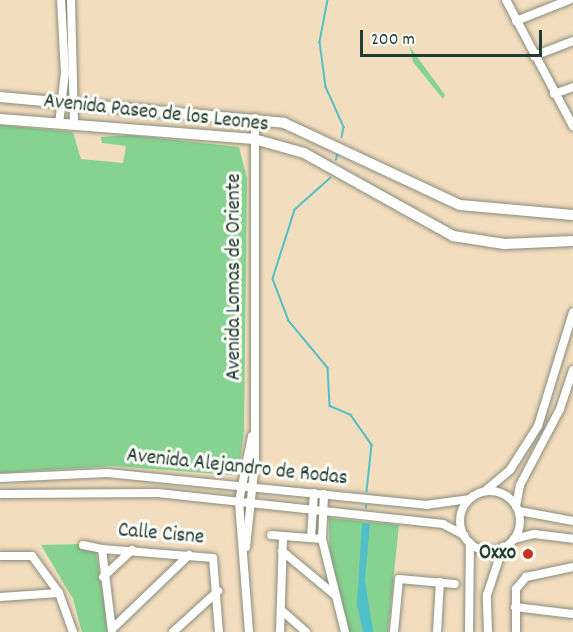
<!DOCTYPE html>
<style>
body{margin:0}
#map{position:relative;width:573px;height:632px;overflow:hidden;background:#f3ddbf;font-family:Dekko,sans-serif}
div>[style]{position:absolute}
.green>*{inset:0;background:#86d391}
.water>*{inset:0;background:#51bfc7}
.stream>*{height:1.5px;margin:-0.75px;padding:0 0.75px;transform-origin:0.75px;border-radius:0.75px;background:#51bfc7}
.roads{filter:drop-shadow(0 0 2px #898d7a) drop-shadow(0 0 2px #898d7a)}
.minor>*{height:8px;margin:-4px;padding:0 4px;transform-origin:4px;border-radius:4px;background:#fff}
.minor>.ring{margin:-4px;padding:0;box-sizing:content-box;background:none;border:8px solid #fff;border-radius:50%}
.major>*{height:10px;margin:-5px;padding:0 5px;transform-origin:5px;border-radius:5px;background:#fff}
.dots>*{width:16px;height:16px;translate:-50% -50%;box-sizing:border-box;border:3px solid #fdfcf7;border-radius:50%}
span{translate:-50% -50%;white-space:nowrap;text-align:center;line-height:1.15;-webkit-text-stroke:6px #fdfcf7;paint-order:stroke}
.street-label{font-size:21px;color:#1f3d34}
.poi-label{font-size:21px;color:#1f3d34;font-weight:700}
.right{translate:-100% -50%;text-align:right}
.scale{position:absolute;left:360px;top:30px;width:182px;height:27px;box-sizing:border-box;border:3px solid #1f3d34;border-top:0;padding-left:8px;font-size:18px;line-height:21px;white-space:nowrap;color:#1f3d34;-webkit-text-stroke:4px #fdfcf7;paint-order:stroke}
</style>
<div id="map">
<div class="green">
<div style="clip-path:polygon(410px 47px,445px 95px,443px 99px,413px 62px)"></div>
<div style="clip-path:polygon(0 125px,73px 132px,81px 159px,123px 163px,126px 146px,102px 143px,101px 137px,129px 135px,239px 147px,247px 178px,244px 431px,239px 470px,232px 475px,113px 466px,0 473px)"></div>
<div style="clip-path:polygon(329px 518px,399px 525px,388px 632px,348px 632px,330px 568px)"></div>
<div style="clip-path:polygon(79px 544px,96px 553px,109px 632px,82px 632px,73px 599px,41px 545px)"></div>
</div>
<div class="water">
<div style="clip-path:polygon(362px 523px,370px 524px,365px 580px,373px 632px,363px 632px,357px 605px)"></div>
</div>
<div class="stream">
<div style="left:328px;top:0;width:43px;rotate:100.8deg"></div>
<div style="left:320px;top:42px;width:45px;rotate:82.4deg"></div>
<div style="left:326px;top:87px;width:44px;rotate:65.8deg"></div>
<div style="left:344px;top:127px;width:10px;rotate:101deg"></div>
<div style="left:336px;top:160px;width:5px;rotate:-79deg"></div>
<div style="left:331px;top:178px;width:48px;rotate:138.4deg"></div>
<div style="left:295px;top:210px;width:72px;rotate:107.7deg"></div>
<div style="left:273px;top:279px;width:45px;rotate:69.1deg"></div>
<div style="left:289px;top:321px;width:61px;rotate:50.3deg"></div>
<div style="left:328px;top:368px;width:38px;rotate:87deg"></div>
<div style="left:330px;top:406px;width:23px;rotate:23deg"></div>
<div style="left:351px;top:415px;width:37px;rotate:55deg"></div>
<div style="left:372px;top:445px;width:47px;rotate:96.1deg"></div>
<div style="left:366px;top:508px;width:2px;rotate:-90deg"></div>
</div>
<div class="roads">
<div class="minor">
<div style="left:71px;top:0;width:125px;rotate:88.6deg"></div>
<div style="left:506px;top:0;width:143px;rotate:62deg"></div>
<div style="left:516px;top:21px;width:57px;rotate:-21.6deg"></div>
<div style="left:534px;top:56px;width:42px;rotate:-21deg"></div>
<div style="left:554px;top:94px;width:20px;rotate:-20deg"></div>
<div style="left:59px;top:124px;width:51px;rotate:-83.3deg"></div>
<div style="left:65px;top:73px;width:73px;rotate:-93.1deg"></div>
<div style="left:0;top:478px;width:107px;rotate:-2.7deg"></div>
<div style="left:107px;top:473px;width:321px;rotate:5.7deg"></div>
<div style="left:426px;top:505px;width:43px;rotate:-7.9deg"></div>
<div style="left:485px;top:491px;width:33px;rotate:-40deg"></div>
<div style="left:510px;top:470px;width:52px;rotate:-57.5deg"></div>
<div style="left:538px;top:426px;width:119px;rotate:-72.9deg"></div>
<div class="ring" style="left:460px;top:491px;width:52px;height:52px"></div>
<div style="left:0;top:494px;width:158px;rotate:-0.4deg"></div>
<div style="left:158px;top:493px;width:287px;rotate:6.2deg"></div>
<div style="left:443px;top:524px;width:24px;rotate:28deg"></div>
<div style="left:324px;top:494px;width:45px;rotate:92.5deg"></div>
<div style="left:322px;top:539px;width:96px;rotate:76.1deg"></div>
<div style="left:516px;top:506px;width:21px;rotate:-79deg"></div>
<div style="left:520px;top:485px;width:86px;rotate:-62.2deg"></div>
<div style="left:560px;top:409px;width:41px;rotate:-71.6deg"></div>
<div style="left:519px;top:511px;width:55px;rotate:10.5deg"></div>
<div style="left:271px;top:535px;width:51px;rotate:4.5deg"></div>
<div style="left:311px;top:538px;width:45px;rotate:-86.2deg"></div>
<div style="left:514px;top:539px;width:21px;rotate:-14deg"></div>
<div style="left:534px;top:534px;width:39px;rotate:7deg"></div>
<div style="left:83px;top:545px;width:19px;rotate:12deg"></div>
<div style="left:246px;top:547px;width:85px;rotate:-84deg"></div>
<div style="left:255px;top:462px;width:344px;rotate:-90deg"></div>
<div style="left:102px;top:549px;width:111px;rotate:4.6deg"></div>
<div style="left:213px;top:558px;width:74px;rotate:85.4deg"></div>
<div style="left:102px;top:549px;width:84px;rotate:83.1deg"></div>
<div style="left:282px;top:551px;width:69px;rotate:39.7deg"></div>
<div style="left:0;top:556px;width:32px"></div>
<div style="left:32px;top:556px;width:46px;rotate:53.9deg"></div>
<div style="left:59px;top:593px;width:41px;rotate:70.3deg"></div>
<div style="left:103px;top:577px;width:40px;rotate:-43deg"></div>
<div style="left:0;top:597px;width:59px;rotate:-3.9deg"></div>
<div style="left:515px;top:607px;width:58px;rotate:6.9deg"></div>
<div style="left:281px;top:610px;width:33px;rotate:41deg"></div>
<div style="left:112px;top:629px;width:107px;rotate:-43.9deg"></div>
<div style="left:173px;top:632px;width:61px;rotate:-42.3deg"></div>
<div style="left:249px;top:632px;width:131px;rotate:-94.4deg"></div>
<div style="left:239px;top:501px;width:66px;rotate:-78.7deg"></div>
<div style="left:280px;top:632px;width:96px;rotate:-88.2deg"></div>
<div style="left:394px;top:632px;width:53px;rotate:-84.6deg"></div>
<div style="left:399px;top:579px;width:56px;rotate:5.1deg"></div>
<div style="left:437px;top:632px;width:50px;rotate:-86.6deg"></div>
<div style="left:469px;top:632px;width:89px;rotate:-89.4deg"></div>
<div style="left:488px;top:632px;width:37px;rotate:-92deg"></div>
<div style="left:487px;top:595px;width:51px;rotate:-71.6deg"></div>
<div style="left:516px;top:632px;width:43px;rotate:-90deg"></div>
<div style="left:516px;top:589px;width:16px;rotate:-50deg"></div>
<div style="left:526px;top:577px;width:48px;rotate:-12deg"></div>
</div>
<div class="major">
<div style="left:0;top:97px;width:285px;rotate:5.2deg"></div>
<div style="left:284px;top:123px;width:194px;rotate:25deg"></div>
<div style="left:460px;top:205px;width:113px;rotate:5.1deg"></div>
<div style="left:0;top:119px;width:255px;rotate:4.5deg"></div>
<div style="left:254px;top:139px;width:52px;rotate:15.6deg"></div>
<div style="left:304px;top:153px;width:171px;rotate:29.1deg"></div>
<div style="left:453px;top:236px;width:52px;rotate:8.9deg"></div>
<div style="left:504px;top:244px;width:69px;rotate:-2.5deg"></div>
</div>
</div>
<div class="dots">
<div style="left:528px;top:554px;background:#c8321e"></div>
</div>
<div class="street-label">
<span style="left:156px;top:114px;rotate:6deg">Avenida Paseo de los Leones</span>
<span style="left:235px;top:277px;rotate:-90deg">Avenida Lomas de Oriente</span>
<span style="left:237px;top:468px;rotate:6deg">Avenida Alejandro de Rodas</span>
<span style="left:161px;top:535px;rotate:5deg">Calle Cisne</span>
</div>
<div class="poi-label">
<span class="right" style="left:516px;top:554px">Oxxo</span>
</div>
<div class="scale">200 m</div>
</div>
